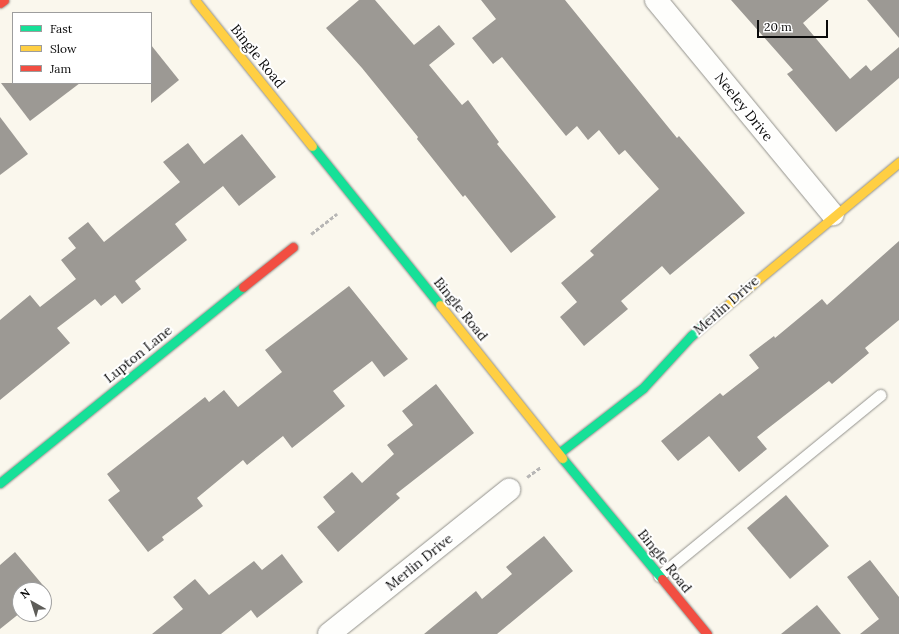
<!DOCTYPE html>
<style>
body{margin:0}
#map{position:relative;width:899px;height:634px;overflow:hidden;background:#faf7ed;font-family:Lora,serif}
div>[style]{position:absolute}
.building>*{inset:0;background:#9c9994}
.path>*{height:2.5px;margin-top:-1.25px;transform-origin:0;background:repeating-linear-gradient(90deg,#b7b6b5 0 4px,transparent 0 6px)}
.roads{filter:drop-shadow(0 0 1px #92918c) drop-shadow(0 0 1px #92918c)}
.lane>*{height:11px;margin:-5.5px;padding:0 5.5px;transform-origin:5.5px;border-radius:5.5px;background:#fefefc}
.street>*{height:22px;margin:-11px;padding:0 11px;transform-origin:11px;border-radius:11px;background:#fefefc}
.fast>*{height:9px;margin:-4.5px;padding:0 4.5px;transform-origin:4.5px;border-radius:4.5px;background:#16e098}
.slow>*{height:9px;margin:-4.5px;padding:0 4.5px;transform-origin:4.5px;border-radius:4.5px;background:#ffcf43}
.jam>*{height:9px;margin:-4.5px;padding:0 4.5px;transform-origin:4.5px;border-radius:4.5px;background:#f24e42}
span{translate:-50% -50%;white-space:nowrap;text-align:center;line-height:1.15;-webkit-text-stroke:4px #fff;paint-order:stroke}
.street-label{font-size:14px;color:#0a0a0a}
.legend{position:absolute;left:12px;top:12px;width:140px;height:72px;box-sizing:border-box;background:#fff;border:1px solid #9d9d9d;margin:0;padding:5px 7px;list-style:none;font-size:12px;color:#0a0a0a}
.legend li{display:flex;align-items:center;gap:8px;height:20px}
.legend b{width:20px;border:1px solid #9d9d9d}
.north{position:absolute;left:12px;top:582px;width:40px;height:40px;box-sizing:border-box;background:#fff;border:1px solid #9d9d9d;border-radius:50%;rotate:321deg;font-size:11px;font-weight:700;line-height:16px;text-align:center;color:#0a0a0a}
.north::after{content:'';display:block;margin:auto;width:14px;height:18px;background:#5e5d59;clip-path:polygon(50% 0,100% 100%,50% 72%,0 100%)}
.scale{position:absolute;left:757px;top:20px;width:71px;height:18px;box-sizing:border-box;border:2px solid #0a0a0a;border-top:0;padding-left:5px;font-size:12px;line-height:14px;white-space:nowrap;color:#0a0a0a;-webkit-text-stroke:3px #fff;paint-order:stroke}
</style>
<div id="map">
<div class="building">
<div style="clip-path:polygon(359px 0,375px 0,414px 45px,439px 25px,455px 44px,429px 65px,462px 105px,468px 100px,499px 142px,497px 144px,556px 217px,511px 253px,465px 195px,463px 197px,417px 139px,418px 137px,362px 68px,326px 28px)"></div>
<div style="clip-path:polygon(481px 0,565px 0,677px 138px,679px 136px,745px 213px,670px 275px,662px 266px,621px 301px,628px 309px,584px 346px,560px 317px,577px 302px,561px 283px,594px 255px,590px 251px,659px 189px,625px 150px,619px 155px,599px 130px,588px 140px,577px 126px,566px 136px,502px 57px,493px 64px,472px 38px,496px 19px)"></div>
<div style="clip-path:polygon(731px 0,829px 0,803px 23px,850px 79px,866px 65px,871px 71px,899px 47px,899px 78px,836px 132px,787px 74px,793px 70px)"></div>
<div style="clip-path:polygon(867px 0,899px 0,899px 38px)"></div>
<div style="clip-path:polygon(151px 45px,179px 80px,151px 103px)"></div>
<div style="clip-path:polygon(1px 83px,80px 83px,30px 121px)"></div>
<div style="clip-path:polygon(0 117px,28px 154px,0 175px)"></div>
<div style="clip-path:polygon(242px 134px,276px 177px,239px 206px,223px 186px,175px 224px,187px 240px,135px 281px,141px 289px,122px 304px,115px 295px,101px 306px,95px 299px,57px 328px,70px 343px,0 400px,0 320px,30px 295px,40px 307px,76px 279px,61px 260px,76px 248px,68px 238px,88px 222px,104px 242px,180px 182px,163px 162px,188px 143px,204px 164px)"></div>
<div style="clip-path:polygon(899px 241px,899px 320px,865px 348px,869px 353px,832px 384px,829px 381px,757px 437px,767px 449px,739px 472px,709px 436px,678px 461px,661px 441px,720px 393px,723px 396px,759px 368px,749px 355px,774px 336px,775px 338px,822px 299px,827px 305px)"></div>
<div style="clip-path:polygon(349px 286px,408px 359px,384px 377px,372px 361px,333px 391px,345px 406px,292px 448px,283px 436px,247px 465px,243px 460px,197px 498px,203px 506px,162px 537px,164px 540px,148px 552px,108px 500px,120px 491px,107px 474px,205px 397px,209px 402px,224px 390px,238px 407px,282px 372px,265px 350px)"></div>
<div style="clip-path:polygon(436px 384px,474px 433px,396px 494px,400px 498px,338px 552px,317px 527px,335px 512px,323px 497px,352px 472px,362px 483px,394px 454px,387px 445px,413px 425px,402px 411px)"></div>
<div style="clip-path:polygon(786px 495px,829px 546px,790px 579px,747px 528px)"></div>
<div style="clip-path:polygon(544px 536px,573px 571px,497px 634px,424px 634px,476px 591px,482px 599px,512px 574px,506px 567px)"></div>
<div style="clip-path:polygon(15px 552px,47px 590px,44px 593px,44px 590px,20px 590px,20px 613px,0 629px,0 565px)"></div>
<div style="clip-path:polygon(282px 554px,303px 582px,257px 618px,251px 610px,221px 634px,152px 634px,183px 609px,173px 597px,195px 579px,209px 595px,254px 561px,262px 570px)"></div>
<div style="clip-path:polygon(870px 560px,899px 597px,899px 634px,860px 634px,879px 619px,847px 577px)"></div>
<div style="clip-path:polygon(817px 605px,841px 634px,781px 634px)"></div>
</div>
<div class="path">
<div style="left:311px;top:234px;width:33px;rotate:-38deg"></div>
<div style="left:527px;top:477px;width:17px;rotate:-36deg"></div>
</div>
<div class="roads">
<div class="lane">
<div style="left:659px;top:576px;width:286px;rotate:-39.3deg"></div>
</div>
<div class="street">
<div style="left:656px;top:0;width:278px;rotate:50.5deg"></div>
<div style="left:329px;top:634px;width:231px;rotate:-38.7deg"></div>
</div>
<div class="fast">
<div style="left:312px;top:146px;width:204px;rotate:51.2deg"></div>
<div style="left:559px;top:453px;width:106px;rotate:-37.7deg"></div>
<div style="left:643px;top:388px;width:71px;rotate:-47.3deg"></div>
<div style="left:691px;top:336px;width:28px;rotate:-41deg"></div>
<div style="left:562px;top:458px;width:157px;rotate:50.4deg"></div>
<div style="left:0;top:483px;width:312px;rotate:-38.9deg"></div>
</div>
<div class="slow">
<div style="left:195px;top:0;width:187px;rotate:51.3deg"></div>
<div style="left:440px;top:305px;width:196px;rotate:51.4deg"></div>
<div style="left:712px;top:318px;width:244px;rotate:-39.8deg"></div>
</div>
<div class="jam">
<div style="left:0;top:3px;width:5px;rotate:-37deg"></div>
<div style="left:243px;top:287px;width:64px;rotate:-38.7deg"></div>
<div style="left:662px;top:579px;width:71px;rotate:50.7deg"></div>
</div>
</div>
<div class="street-label">
<span style="left:258px;top:56px;rotate:51deg">Bingle Road</span>
<span style="left:744px;top:107px;rotate:51deg">Neeley Drive</span>
<span style="left:726px;top:305px;rotate:-41deg">Merlin Drive</span>
<span style="left:461px;top:309px;rotate:51deg">Bingle Road</span>
<span style="left:138px;top:354px;rotate:-39deg">Lupton Lane</span>
<span style="left:665px;top:561px;rotate:51deg">Bingle Road</span>
<span style="left:419px;top:562px;rotate:-39deg">Merlin Drive</span>
</div>
<ul class="legend">
<li><b style="height:5px;background:#16e098"></b>Fast</li>
<li><b style="height:5px;background:#ffcf43"></b>Slow</li>
<li><b style="height:5px;background:#f24e42"></b>Jam</li>
</ul>
<div class="north">N</div>
<div class="scale">20 m</div>
</div>
